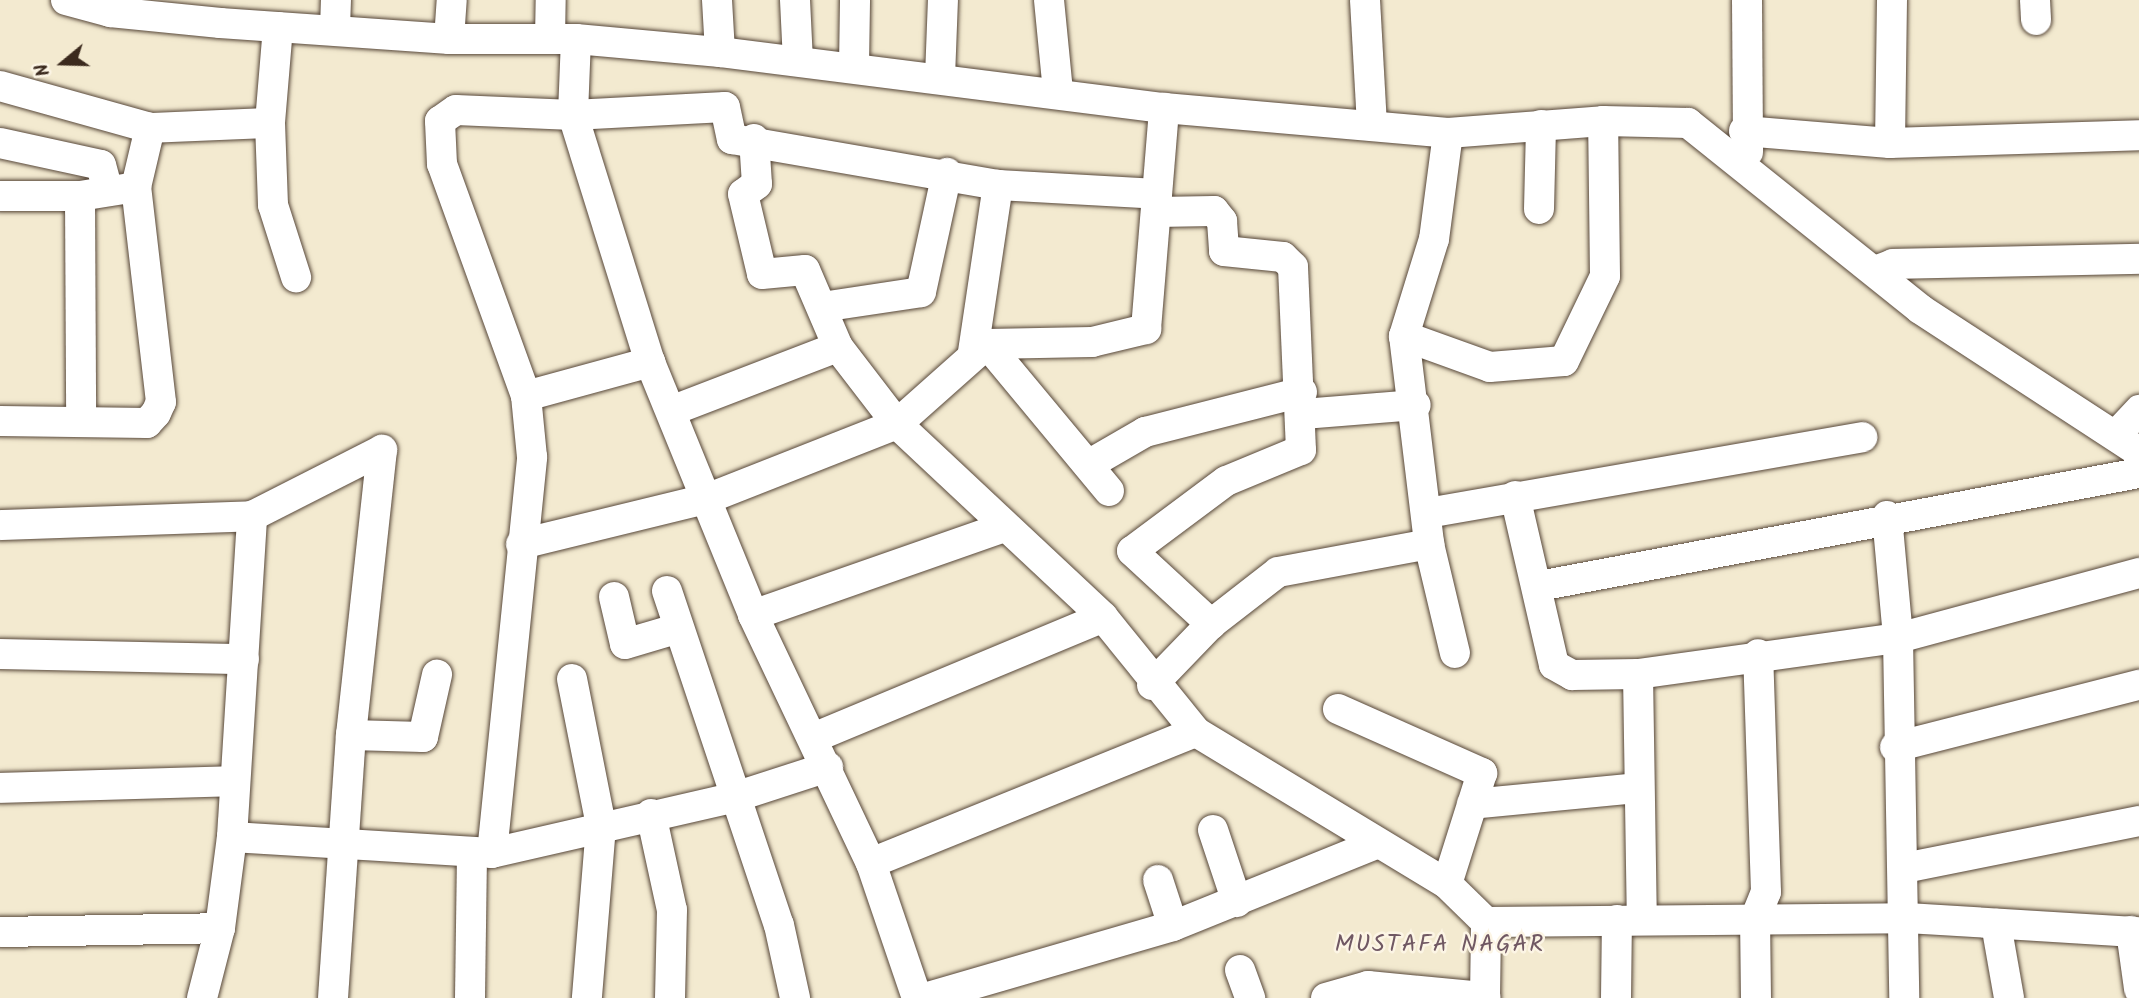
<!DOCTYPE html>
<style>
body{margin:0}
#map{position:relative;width:2139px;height:998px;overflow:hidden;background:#f3ead0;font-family:Kalam,sans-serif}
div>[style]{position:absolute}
.roads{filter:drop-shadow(0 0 2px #574739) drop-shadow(0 0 2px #574739)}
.minor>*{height:30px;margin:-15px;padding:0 15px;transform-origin:15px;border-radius:15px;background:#fff}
span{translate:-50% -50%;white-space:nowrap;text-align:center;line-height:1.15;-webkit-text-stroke:5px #fcf5e5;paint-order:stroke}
.neighbourhood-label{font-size:24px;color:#705863;letter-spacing:2px}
.north{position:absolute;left:28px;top:28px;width:70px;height:70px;-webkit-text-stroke:5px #fcf5e5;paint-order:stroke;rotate:251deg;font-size:19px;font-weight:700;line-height:28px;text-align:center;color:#3b2a1e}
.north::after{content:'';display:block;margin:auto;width:24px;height:32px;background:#3b2a1e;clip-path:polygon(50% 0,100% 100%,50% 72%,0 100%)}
</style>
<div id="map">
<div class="roads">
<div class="minor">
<div style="left:66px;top:0;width:46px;rotate:15.3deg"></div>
<div style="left:110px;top:12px;width:111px;rotate:5.7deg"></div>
<div style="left:220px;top:23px;width:230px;rotate:4deg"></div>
<div style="left:449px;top:39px;width:127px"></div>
<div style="left:576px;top:39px;width:145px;rotate:5.2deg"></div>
<div style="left:720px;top:52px;width:448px;rotate:7.2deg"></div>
<div style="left:1164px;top:108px;width:285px;rotate:5deg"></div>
<div style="left:1448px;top:133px;width:155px;rotate:-4.4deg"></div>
<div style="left:1603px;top:121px;width:85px;rotate:1.3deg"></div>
<div style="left:1688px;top:123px;width:297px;rotate:38.7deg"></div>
<div style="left:1920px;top:309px;width:262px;rotate:33.1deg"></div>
<div style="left:717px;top:0;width:52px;rotate:86.7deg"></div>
<div style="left:795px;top:0;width:61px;rotate:87.2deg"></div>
<div style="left:1049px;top:0;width:91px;rotate:84.4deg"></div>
<div style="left:1365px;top:0;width:126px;rotate:86.8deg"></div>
<div style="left:1747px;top:0;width:152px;rotate:89.6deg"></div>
<div style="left:2035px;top:0;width:20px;rotate:87deg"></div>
<div style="left:278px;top:27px;width:96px;rotate:94.8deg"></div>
<div style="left:270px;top:123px;width:82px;rotate:87.9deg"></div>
<div style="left:273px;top:205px;width:76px;rotate:72.3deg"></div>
<div style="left:335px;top:28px;width:28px;rotate:-88deg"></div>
<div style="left:449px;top:39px;width:39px;rotate:-86deg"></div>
<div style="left:550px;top:39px;width:39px;rotate:-89deg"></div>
<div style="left:576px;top:39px;width:76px;rotate:92.3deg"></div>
<div style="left:573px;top:115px;width:259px;rotate:72.7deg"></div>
<div style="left:650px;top:362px;width:273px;rotate:67.8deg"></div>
<div style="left:753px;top:615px;width:275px;rotate:64.6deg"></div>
<div style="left:871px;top:863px;width:143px;rotate:71.2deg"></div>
<div style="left:854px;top:66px;width:66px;rotate:-89.1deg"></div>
<div style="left:940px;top:77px;width:77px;rotate:-87.8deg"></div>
<div style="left:0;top:86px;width:156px;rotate:15.6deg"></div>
<div style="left:1744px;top:131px;width:146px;rotate:4.7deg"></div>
<div style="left:1890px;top:143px;width:249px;rotate:-1.8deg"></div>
<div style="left:1448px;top:133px;width:107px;rotate:97.5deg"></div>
<div style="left:1434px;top:239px;width:102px;rotate:107.2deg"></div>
<div style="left:1404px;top:336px;width:91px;rotate:19.8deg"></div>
<div style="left:1490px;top:367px;width:74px;rotate:-4.6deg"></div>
<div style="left:1564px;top:361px;width:94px;rotate:-64.2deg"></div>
<div style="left:1605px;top:276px;width:155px;rotate:-90.7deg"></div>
<div style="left:754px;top:139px;width:45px;rotate:86.2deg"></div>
<div style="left:757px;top:184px;width:17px;rotate:144deg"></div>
<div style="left:743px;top:194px;width:82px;rotate:76.6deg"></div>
<div style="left:762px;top:274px;width:43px;rotate:-5.3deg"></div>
<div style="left:805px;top:270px;width:84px;rotate:66.8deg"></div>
<div style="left:838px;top:347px;width:97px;rotate:52.5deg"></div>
<div style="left:897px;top:424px;width:282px;rotate:43.1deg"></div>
<div style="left:1103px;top:617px;width:148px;rotate:51deg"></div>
<div style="left:1196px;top:732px;width:293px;rotate:31.2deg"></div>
<div style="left:1447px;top:884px;width:54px;rotate:44.3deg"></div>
<div style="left:1486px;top:922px;width:421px;rotate:-0.5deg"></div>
<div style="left:1907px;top:918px;width:232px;rotate:3.5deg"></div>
<div style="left:0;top:143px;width:103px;rotate:12.3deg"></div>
<div style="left:101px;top:165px;width:27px;rotate:75deg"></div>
<div style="left:1890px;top:143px;width:143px;rotate:-89.2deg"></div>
<div style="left:0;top:196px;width:80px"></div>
<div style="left:80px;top:196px;width:57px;rotate:-9.1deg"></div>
<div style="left:80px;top:196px;width:223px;rotate:89.7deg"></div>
<div style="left:1539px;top:209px;width:84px;rotate:-88.6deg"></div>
<div style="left:1156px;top:212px;width:58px;rotate:-1deg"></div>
<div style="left:1214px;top:211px;width:13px;rotate:51deg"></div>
<div style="left:1222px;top:221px;width:30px;rotate:86deg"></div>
<div style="left:1224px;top:251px;width:59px;rotate:5.8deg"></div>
<div style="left:1283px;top:257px;width:14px;rotate:45deg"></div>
<div style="left:1293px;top:267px;width:183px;rotate:87.5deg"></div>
<div style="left:1301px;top:450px;width:81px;rotate:157.5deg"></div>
<div style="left:1226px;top:481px;width:117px;rotate:143.3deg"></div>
<div style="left:1132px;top:551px;width:108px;rotate:42.7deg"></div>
<div style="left:1875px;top:271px;width:19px;rotate:-21deg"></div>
<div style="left:1893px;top:264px;width:246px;rotate:-1.2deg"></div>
<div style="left:822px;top:307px;width:100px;rotate:-8.6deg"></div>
<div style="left:921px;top:292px;width:122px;rotate:-77.7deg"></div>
<div style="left:1404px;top:336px;width:209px;rotate:83.1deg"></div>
<div style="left:1429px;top:544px;width:112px;rotate:76.6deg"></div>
<div style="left:987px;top:344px;width:191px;rotate:50.3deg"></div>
<div style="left:973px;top:352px;width:169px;rotate:-81.5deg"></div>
<div style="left:526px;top:396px;width:129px;rotate:-15.3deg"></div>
<div style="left:671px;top:411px;width:179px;rotate:-21deg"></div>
<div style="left:1303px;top:414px;width:113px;rotate:-4.6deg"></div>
<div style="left:0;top:421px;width:147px;rotate:0.8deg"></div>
<div style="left:147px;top:423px;width:13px;rotate:-48deg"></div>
<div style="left:156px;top:413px;width:12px;rotate:-66deg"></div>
<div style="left:161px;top:402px;width:216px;rotate:-96.6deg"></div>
<div style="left:136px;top:187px;width:61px;rotate:-76.7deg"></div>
<div style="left:150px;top:128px;width:120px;rotate:-2.4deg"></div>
<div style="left:2117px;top:434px;width:33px;rotate:-47deg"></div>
<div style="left:1088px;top:465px;width:66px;rotate:-30.1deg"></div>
<div style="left:1145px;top:432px;width:162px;rotate:-14.3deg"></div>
<div style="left:1515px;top:496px;width:173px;rotate:77deg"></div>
<div style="left:1554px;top:665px;width:21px;rotate:29deg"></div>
<div style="left:1572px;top:675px;width:66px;rotate:-0.9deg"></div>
<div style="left:1638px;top:674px;width:262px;rotate:-7.9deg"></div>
<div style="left:1898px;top:638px;width:250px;rotate:-15.1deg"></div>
<div style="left:1428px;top:513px;width:441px;rotate:-9.9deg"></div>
<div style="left:1887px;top:516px;width:122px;rotate:84.8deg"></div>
<div style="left:1898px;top:638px;width:360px;rotate:89deg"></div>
<div style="left:0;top:525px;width:252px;rotate:-2deg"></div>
<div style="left:252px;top:516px;width:146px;rotate:-26.9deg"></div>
<div style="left:521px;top:544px;width:194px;rotate:-13.7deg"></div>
<div style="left:709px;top:498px;width:202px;rotate:-21.5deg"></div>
<div style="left:897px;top:424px;width:120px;rotate:-41.6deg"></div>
<div style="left:987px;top:344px;width:105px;rotate:-1.1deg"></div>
<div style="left:1092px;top:342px;width:56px;rotate:-13.5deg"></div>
<div style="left:1146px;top:329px;width:222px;rotate:-85.3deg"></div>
<div style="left:1539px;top:586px;width:611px;rotate:-10.67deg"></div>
<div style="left:667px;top:591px;width:352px;rotate:71.5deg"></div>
<div style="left:779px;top:925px;width:75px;rotate:77.6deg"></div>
<div style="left:614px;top:597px;width:48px;rotate:76.8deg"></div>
<div style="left:625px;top:644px;width:56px;rotate:-16.5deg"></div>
<div style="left:753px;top:615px;width:263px;rotate:-19.3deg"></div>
<div style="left:0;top:654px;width:244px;rotate:1.2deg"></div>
<div style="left:1638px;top:674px;width:246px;rotate:89.1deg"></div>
<div style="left:572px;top:679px;width:150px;rotate:78.8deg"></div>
<div style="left:601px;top:826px;width:173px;rotate:94.7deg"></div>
<div style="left:1152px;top:685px;width:85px;rotate:-46deg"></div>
<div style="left:1211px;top:624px;width:85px;rotate:-37.8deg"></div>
<div style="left:1278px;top:572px;width:154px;rotate:-10.5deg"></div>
<div style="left:1338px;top:709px;width:158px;rotate:24deg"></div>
<div style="left:1482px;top:773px;width:116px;rotate:107.5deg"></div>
<div style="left:351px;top:735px;width:72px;rotate:1.6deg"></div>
<div style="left:423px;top:737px;width:64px;rotate:-77.3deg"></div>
<div style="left:813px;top:738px;width:314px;rotate:-22.6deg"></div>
<div style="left:1895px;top:747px;width:252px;rotate:-14.3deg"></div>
<div style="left:0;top:788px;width:233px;rotate:-1.7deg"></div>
<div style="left:1472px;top:804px;width:166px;rotate:-5.5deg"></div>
<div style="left:651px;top:814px;width:98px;rotate:77.7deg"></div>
<div style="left:672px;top:910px;width:88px;rotate:91.3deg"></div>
<div style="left:1213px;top:830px;width:76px;rotate:71.6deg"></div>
<div style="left:232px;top:837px;width:260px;rotate:3.5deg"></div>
<div style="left:492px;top:853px;width:246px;rotate:-12.9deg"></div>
<div style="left:732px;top:798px;width:101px;rotate:-17.9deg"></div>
<div style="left:492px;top:853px;width:398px;rotate:-84.2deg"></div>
<div style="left:532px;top:457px;width:61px;rotate:-95.6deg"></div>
<div style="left:526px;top:396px;width:247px;rotate:-109.9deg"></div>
<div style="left:442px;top:164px;width:43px;rotate:-92.7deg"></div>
<div style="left:440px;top:121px;width:19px;rotate:-35deg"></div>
<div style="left:456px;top:110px;width:117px;rotate:2.4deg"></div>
<div style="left:573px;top:115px;width:152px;rotate:-3deg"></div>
<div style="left:725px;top:107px;width:33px;rotate:78deg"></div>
<div style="left:732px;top:139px;width:270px;rotate:9.8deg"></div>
<div style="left:998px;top:185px;width:159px;rotate:3.2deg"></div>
<div style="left:871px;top:863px;width:350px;rotate:-22deg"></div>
<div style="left:1904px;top:868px;width:240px;rotate:-11.3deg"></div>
<div style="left:1158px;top:880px;width:48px;rotate:71.9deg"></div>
<div style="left:1996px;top:924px;width:75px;rotate:80deg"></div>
<div style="left:2131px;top:931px;width:59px;rotate:82.1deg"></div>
<div style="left:0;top:932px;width:220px;rotate:-1deg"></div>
<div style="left:1240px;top:970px;width:30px;rotate:70deg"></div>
<div style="left:202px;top:998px;width:72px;rotate:-75.6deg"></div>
<div style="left:220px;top:928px;width:92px;rotate:-82.5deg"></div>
<div style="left:232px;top:837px;width:322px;rotate:-86.4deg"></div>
<div style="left:333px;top:998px;width:264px;rotate:-86.1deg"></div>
<div style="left:351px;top:735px;width:287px;rotate:-83.8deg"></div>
<div style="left:470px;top:998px;width:146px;rotate:-89.2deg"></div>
<div style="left:925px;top:998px;width:258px;rotate:-16.2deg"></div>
<div style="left:1173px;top:926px;width:219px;rotate:-22deg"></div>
<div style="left:1326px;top:998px;width:44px;rotate:-15.9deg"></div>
<div style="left:1368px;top:986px;width:118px;rotate:5.4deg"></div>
<div style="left:1485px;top:998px;width:76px;rotate:-89.2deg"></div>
<div style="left:1616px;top:998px;width:78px;rotate:-89.3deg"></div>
<div style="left:1756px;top:998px;width:79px;rotate:-90.7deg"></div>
<div style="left:1755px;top:919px;width:29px;rotate:-68deg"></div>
<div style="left:1766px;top:892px;width:238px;rotate:-91.9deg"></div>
</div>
</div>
<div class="neighbourhood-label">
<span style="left:1440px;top:945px">MUSTAFA NAGAR</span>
</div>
<div class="north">N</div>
</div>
